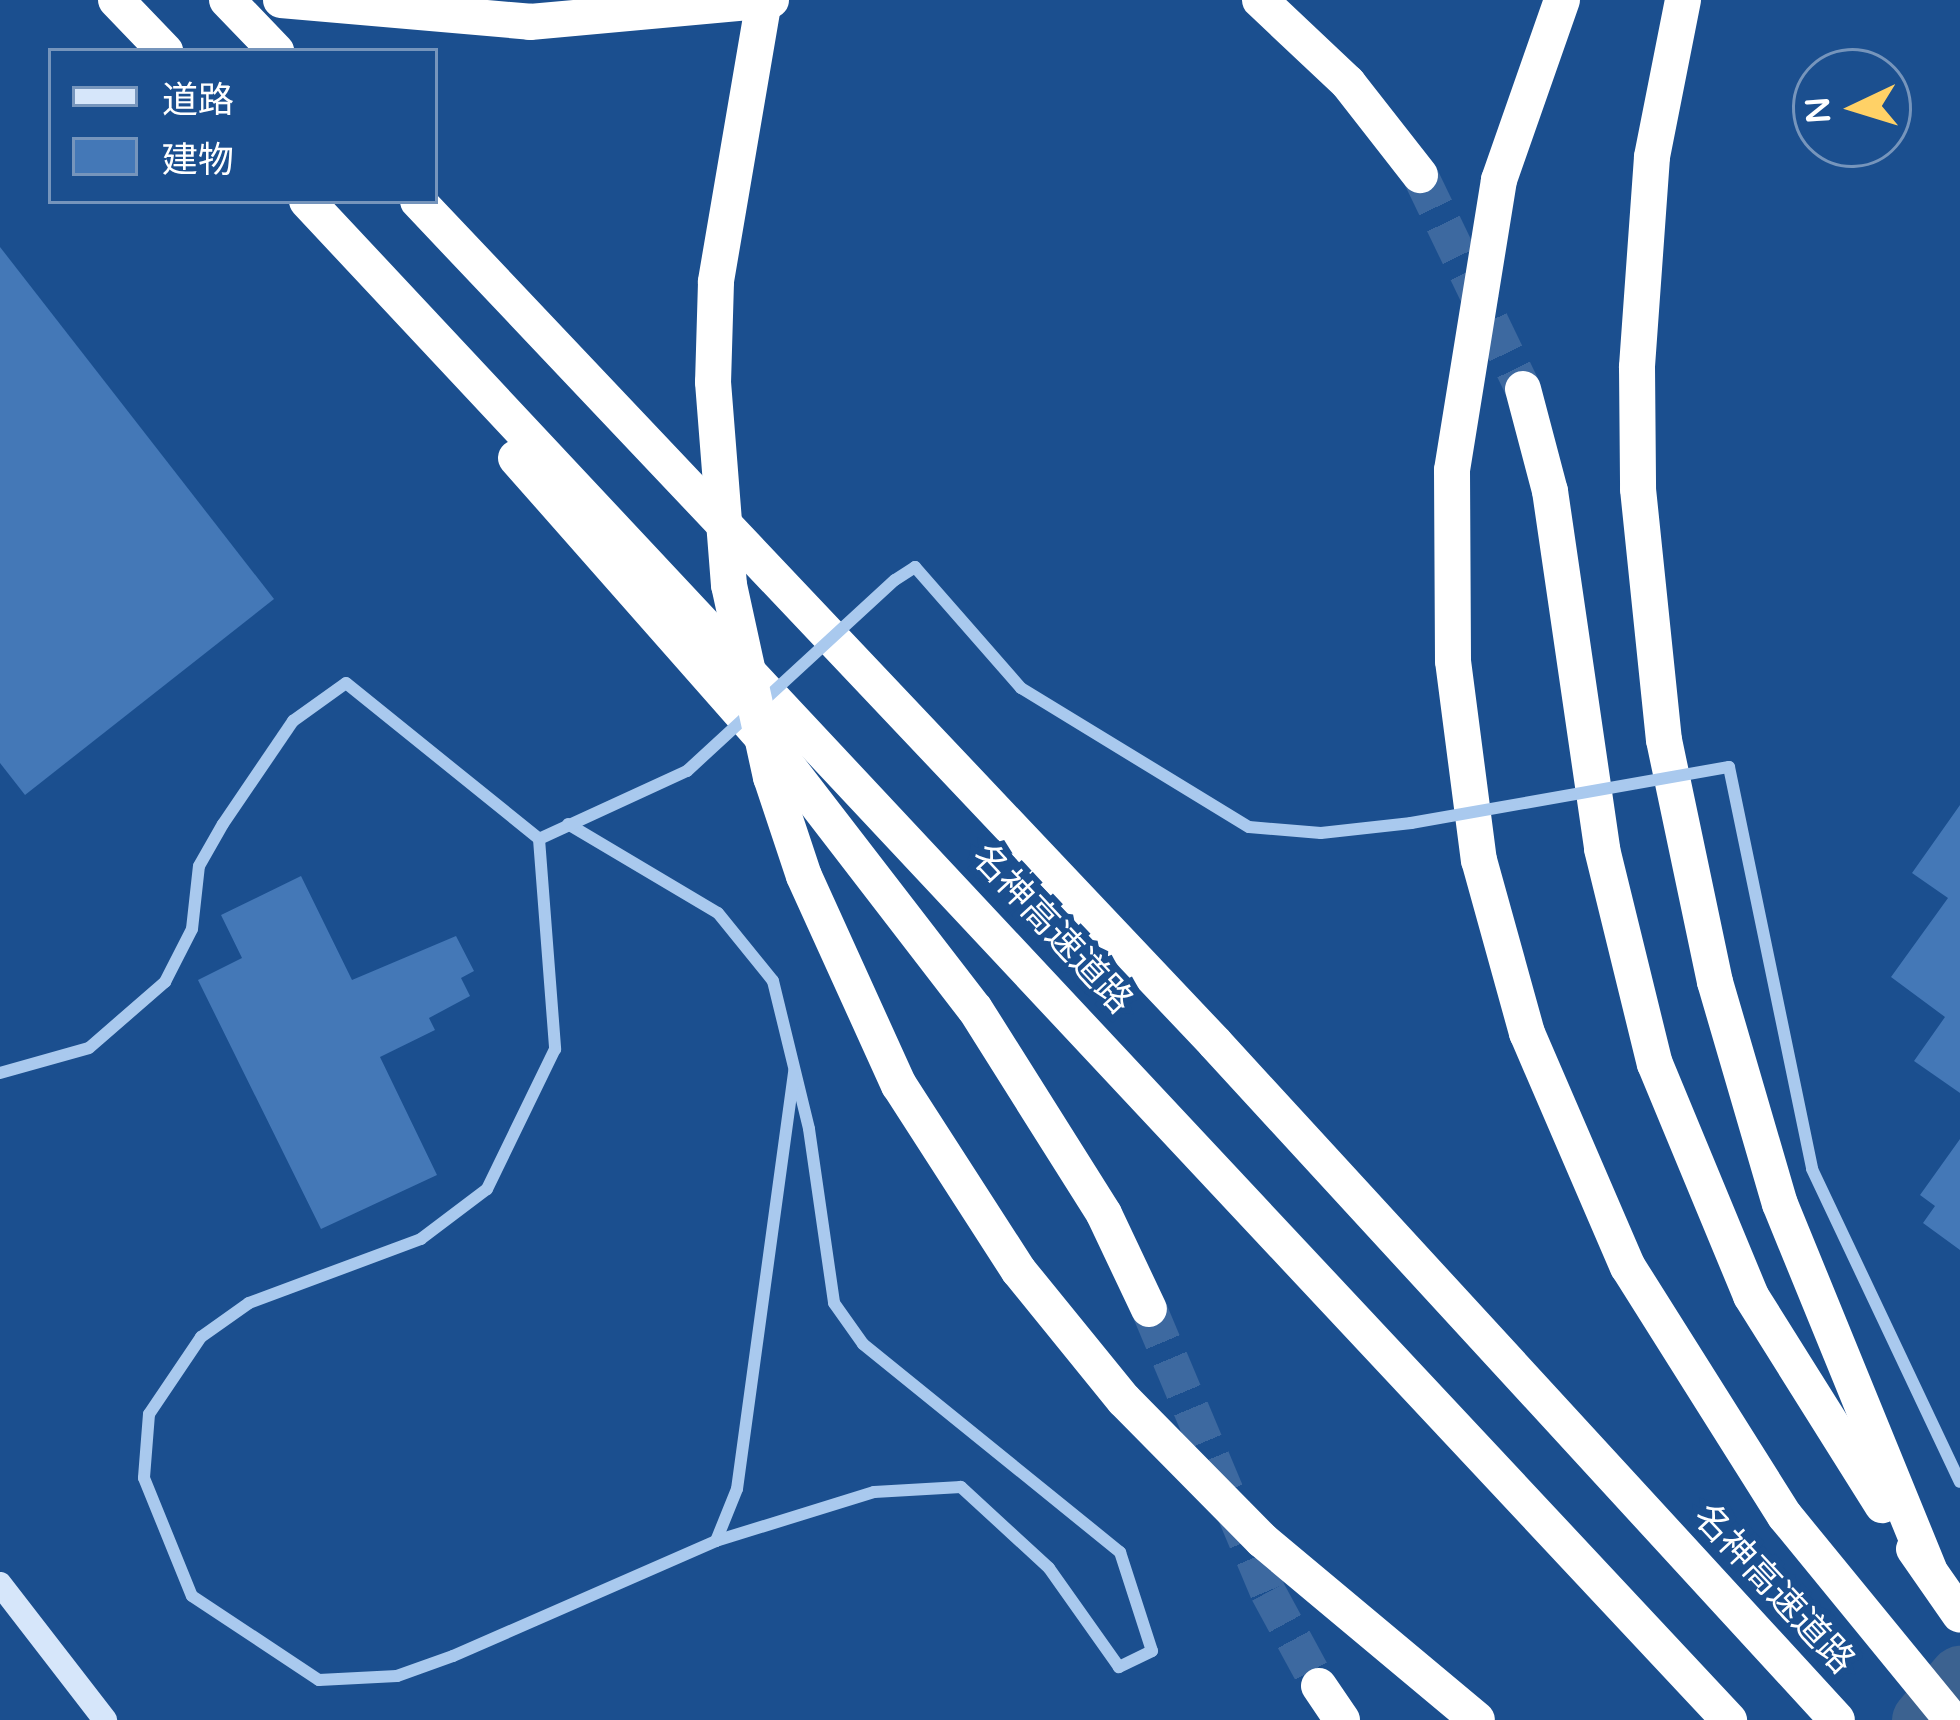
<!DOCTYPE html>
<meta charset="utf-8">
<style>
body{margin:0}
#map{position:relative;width:1960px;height:1720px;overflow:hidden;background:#1b4f8f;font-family:"Varela Round","Noto Sans JP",sans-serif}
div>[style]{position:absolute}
.river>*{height:63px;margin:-31.5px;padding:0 31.5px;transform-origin:31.5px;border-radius:31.5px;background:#3c6290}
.building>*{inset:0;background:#4478b7}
.highway-tunnel>*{height:36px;margin-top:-18px;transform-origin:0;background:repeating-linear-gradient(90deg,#3d69a0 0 36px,transparent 0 54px)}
.street>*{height:12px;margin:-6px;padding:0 6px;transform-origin:6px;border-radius:6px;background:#a9c9ee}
.secondary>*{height:24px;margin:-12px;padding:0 12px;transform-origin:12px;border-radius:12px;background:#d6e6fa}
.highway>*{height:36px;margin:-18px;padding:0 18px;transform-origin:18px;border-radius:18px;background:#fff}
.street-bridge>*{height:12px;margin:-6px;padding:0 6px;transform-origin:6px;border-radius:6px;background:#a9c9ee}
.highway-bridge>*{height:36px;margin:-18px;padding:0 18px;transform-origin:18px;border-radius:18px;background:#fff}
span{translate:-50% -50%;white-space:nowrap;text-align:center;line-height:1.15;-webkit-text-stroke:12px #1b4f8f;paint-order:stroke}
.street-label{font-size:36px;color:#fff}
.legend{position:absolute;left:48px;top:48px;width:390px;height:156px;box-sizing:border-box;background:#1b4f8f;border:3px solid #7695bc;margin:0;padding:15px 21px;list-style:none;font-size:36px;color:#fff}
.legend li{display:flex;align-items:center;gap:24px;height:60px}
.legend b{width:60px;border:3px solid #7695bc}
.north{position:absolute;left:1792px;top:48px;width:120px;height:120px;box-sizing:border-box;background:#1b4f8f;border:3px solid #7695bc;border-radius:50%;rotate:266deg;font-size:33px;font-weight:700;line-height:48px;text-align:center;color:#fff}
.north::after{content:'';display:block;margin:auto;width:42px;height:54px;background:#ffd166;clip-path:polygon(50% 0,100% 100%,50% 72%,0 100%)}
</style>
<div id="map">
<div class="river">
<div style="left:1923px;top:1720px;width:57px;rotate:-49.3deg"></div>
</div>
<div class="building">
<div style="clip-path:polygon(0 247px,274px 599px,25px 795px,0 763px)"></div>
<div style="clip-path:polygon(1960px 805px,1960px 1093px,1914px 1061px,1945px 1017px,1891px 977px,1948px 898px,1912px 873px)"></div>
<div style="clip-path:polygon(301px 876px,352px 980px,456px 936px,474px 971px,461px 978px,470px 996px,429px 1018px,435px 1030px,380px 1057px,437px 1175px,321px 1229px,198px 980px,242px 958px,221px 915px)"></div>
<div style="clip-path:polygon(1960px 1139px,1960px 1250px,1923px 1223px,1935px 1206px,1920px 1195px)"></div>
</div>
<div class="highway-tunnel">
<div style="left:1420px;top:175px;width:237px;rotate:64.3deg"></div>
<div style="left:1149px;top:1309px;width:307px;rotate:67.2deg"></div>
<div style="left:1268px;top:1592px;width:107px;rotate:61.5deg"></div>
</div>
<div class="street">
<div style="left:895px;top:580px;width:24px;rotate:-33deg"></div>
<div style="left:915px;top:567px;width:161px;rotate:48.8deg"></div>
<div style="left:1021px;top:688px;width:267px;rotate:31.4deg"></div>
<div style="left:1249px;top:827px;width:72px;rotate:4.8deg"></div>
<div style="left:1321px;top:833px;width:91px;rotate:-6.3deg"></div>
<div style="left:1729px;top:767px;width:410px;rotate:78.3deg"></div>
<div style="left:1812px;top:1169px;width:346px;rotate:64.7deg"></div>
<div style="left:568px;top:824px;width:174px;rotate:30.7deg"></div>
<div style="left:718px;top:913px;width:87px;rotate:51deg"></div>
<div style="left:773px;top:981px;width:152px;rotate:76.3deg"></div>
<div style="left:809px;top:1129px;width:176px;rotate:81.8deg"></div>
<div style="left:834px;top:1303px;width:50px;rotate:54.7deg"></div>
<div style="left:863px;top:1344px;width:331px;rotate:39deg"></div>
<div style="left:1120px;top:1552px;width:104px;rotate:72.1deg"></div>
<div style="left:1152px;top:1651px;width:37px;rotate:154deg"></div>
<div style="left:1119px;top:1667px;width:121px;rotate:-125.3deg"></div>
<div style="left:1049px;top:1568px;width:120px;rotate:-137.4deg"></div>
<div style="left:961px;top:1487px;width:87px;rotate:176.7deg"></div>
<div style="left:874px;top:1492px;width:165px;rotate:162.8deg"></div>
<div style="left:539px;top:839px;width:163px;rotate:-24.7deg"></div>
<div style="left:0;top:1073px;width:92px;rotate:-15.7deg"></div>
<div style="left:89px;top:1048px;width:101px;rotate:-41deg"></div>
<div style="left:165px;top:982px;width:59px;rotate:-63deg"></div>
<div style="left:192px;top:929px;width:63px;rotate:-83.7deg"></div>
<div style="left:199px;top:866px;width:48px;rotate:-60.3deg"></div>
<div style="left:223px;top:824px;width:125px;rotate:-55.8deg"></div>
<div style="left:293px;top:721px;width:65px;rotate:-35.6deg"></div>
<div style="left:346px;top:683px;width:248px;rotate:38.9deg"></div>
<div style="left:539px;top:839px;width:211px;rotate:85.6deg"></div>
<div style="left:555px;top:1049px;width:156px;rotate:115.9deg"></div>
<div style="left:487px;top:1189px;width:83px;rotate:142.9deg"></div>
<div style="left:421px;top:1239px;width:184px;rotate:159.6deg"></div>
<div style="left:249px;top:1303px;width:59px;rotate:144.7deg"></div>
<div style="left:201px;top:1337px;width:93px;rotate:124deg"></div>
<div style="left:149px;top:1414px;width:64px;rotate:94.5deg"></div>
<div style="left:144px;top:1478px;width:127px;rotate:67.9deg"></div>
<div style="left:192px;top:1596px;width:152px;rotate:33.5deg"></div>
<div style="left:319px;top:1680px;width:78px;rotate:-2.9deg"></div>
<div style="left:397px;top:1676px;width:59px;rotate:-19.7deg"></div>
<div style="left:453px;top:1656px;width:287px;rotate:-23.6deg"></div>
<div style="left:716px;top:1541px;width:56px;rotate:-68deg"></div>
<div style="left:737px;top:1489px;width:422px;rotate:-82.2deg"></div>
</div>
<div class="secondary">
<div style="left:0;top:1584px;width:172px;rotate:52.3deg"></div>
</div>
<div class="highway">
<div style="left:116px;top:0;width:71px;rotate:46.1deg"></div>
<div style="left:227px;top:0;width:71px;rotate:46.1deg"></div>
<div style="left:281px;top:0;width:250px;rotate:5deg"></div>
<div style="left:530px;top:22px;width:242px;rotate:-5.2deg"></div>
<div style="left:1260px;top:0;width:121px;rotate:43.3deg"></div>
<div style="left:1348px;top:83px;width:117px;rotate:52deg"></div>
<div style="left:1562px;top:0;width:191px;rotate:109.3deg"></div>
<div style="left:1499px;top:180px;width:294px;rotate:99.2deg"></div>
<div style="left:1452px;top:470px;width:191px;rotate:89.7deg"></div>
<div style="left:1453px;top:661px;width:201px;rotate:82.6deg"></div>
<div style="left:1479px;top:860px;width:180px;rotate:74.5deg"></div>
<div style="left:1527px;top:1033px;width:255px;rotate:66.7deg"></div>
<div style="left:1628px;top:1267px;width:294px;rotate:57.8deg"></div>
<div style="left:1785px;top:1516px;width:264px;rotate:50.7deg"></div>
<div style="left:1683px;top:0;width:160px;rotate:101.2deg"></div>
<div style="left:1652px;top:157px;width:211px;rotate:94.1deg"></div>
<div style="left:1637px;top:367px;width:122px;rotate:89.5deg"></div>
<div style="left:1638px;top:489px;width:252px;rotate:84.1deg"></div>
<div style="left:1664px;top:740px;width:247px;rotate:78.1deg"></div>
<div style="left:1715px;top:982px;width:231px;rotate:73.7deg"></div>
<div style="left:1780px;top:1204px;width:394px;rotate:67.8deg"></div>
<div style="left:307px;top:201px;width:2081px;rotate:46.89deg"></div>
<div style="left:418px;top:201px;width:1159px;rotate:46.57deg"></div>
<div style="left:1215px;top:1043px;width:919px;rotate:47.42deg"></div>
<div style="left:1523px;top:389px;width:106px;rotate:75.2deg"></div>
<div style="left:1550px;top:491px;width:362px;rotate:81.7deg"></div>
<div style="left:1602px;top:849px;width:221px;rotate:76.2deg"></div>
<div style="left:1655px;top:1064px;width:251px;rotate:67.5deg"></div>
<div style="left:1751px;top:1296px;width:247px;rotate:57.9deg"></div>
<div style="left:516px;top:458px;width:408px;rotate:48.6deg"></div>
<div style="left:786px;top:764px;width:309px;rotate:52.4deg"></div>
<div style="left:975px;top:1009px;width:242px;rotate:57.8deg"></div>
<div style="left:1104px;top:1214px;width:105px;rotate:64.7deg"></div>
<div style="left:899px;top:1085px;width:221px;rotate:57.2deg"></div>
<div style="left:1019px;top:1271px;width:166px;rotate:50.9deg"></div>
<div style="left:1124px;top:1400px;width:197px;rotate:45.4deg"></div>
<div style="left:1262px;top:1540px;width:280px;rotate:39.9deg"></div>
<div style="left:1914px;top:1549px;width:80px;rotate:55.1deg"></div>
<div style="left:1319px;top:1686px;width:41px;rotate:55.9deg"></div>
</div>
<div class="street-bridge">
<div style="left:687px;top:771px;width:282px;rotate:-42.6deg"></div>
<div style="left:1411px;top:823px;width:323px;rotate:-10deg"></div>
</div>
<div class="highway-bridge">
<div style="left:764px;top:0;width:286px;rotate:99.7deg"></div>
<div style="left:716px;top:282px;width:100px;rotate:91.7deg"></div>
<div style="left:713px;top:382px;width:204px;rotate:85.5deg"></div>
<div style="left:729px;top:585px;width:197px;rotate:77.7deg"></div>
<div style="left:771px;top:777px;width:104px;rotate:71.6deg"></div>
<div style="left:804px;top:876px;width:230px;rotate:65.6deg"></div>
</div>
<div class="street-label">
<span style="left:1052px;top:929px;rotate:47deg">名神高速道路</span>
<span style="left:1774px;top:1589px;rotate:47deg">名神高速道路</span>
</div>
<ul class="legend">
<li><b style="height:15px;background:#d6e6fa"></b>道路</li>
<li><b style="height:33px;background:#4478b7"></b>建物</li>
</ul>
<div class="north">N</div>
</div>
